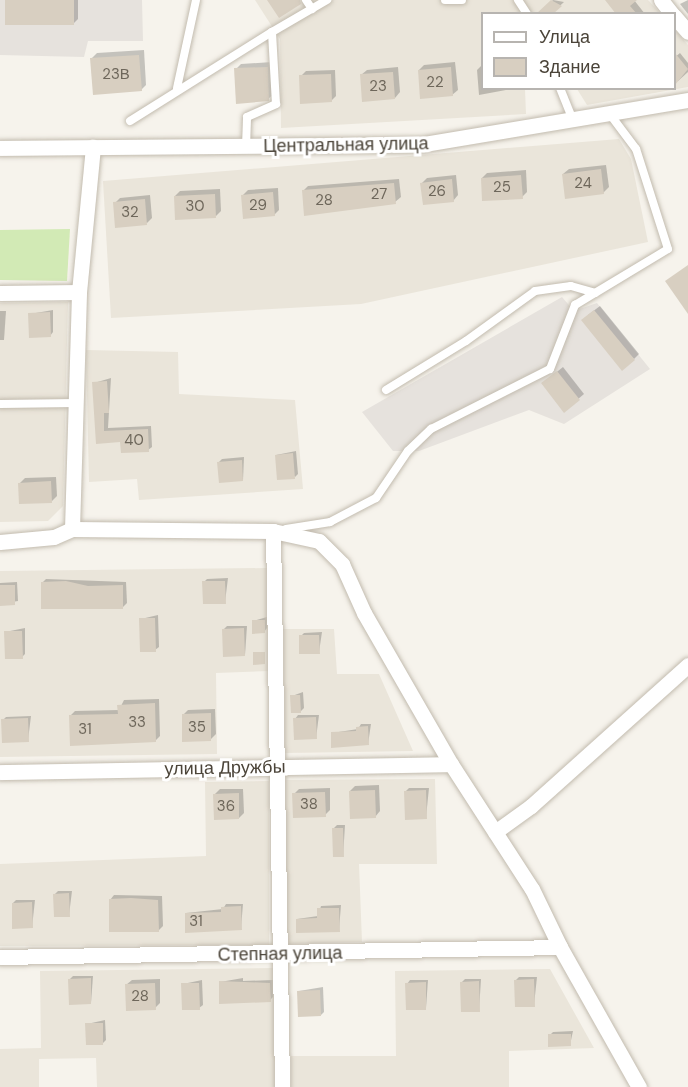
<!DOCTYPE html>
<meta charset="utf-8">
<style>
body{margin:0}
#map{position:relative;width:688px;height:1087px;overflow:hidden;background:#f6f3ec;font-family:"DM Sans",sans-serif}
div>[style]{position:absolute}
.residential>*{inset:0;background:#eae5da}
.industrial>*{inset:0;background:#e6e2dd}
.green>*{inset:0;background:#d2eab5}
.shadow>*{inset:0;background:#0003}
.building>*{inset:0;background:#d8cfc1}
.roads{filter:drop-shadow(0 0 2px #c2bbae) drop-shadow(0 0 2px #c2bbae)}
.service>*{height:8px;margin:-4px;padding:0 4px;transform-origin:4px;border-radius:4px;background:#fff}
.minor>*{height:15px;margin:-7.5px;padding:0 7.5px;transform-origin:7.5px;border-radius:7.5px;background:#fff}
span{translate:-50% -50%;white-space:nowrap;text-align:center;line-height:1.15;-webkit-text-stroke:6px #fff;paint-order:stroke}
.number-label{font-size:15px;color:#6e675b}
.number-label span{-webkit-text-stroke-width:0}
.street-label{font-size:18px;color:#4b4439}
.legend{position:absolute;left:481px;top:12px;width:195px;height:78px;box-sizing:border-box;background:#fff;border:2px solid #b7b4b0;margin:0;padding:8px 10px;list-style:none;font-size:18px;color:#4b4439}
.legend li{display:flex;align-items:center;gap:12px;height:30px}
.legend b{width:30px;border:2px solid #b7b4b0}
</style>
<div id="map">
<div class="residential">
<div style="clip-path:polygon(255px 0,648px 0,660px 13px,482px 14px,482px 88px,525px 89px,526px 114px,281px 128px,280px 39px)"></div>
<div style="clip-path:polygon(675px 30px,688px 45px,688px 87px,587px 105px,577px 89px,674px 88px)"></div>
<div style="clip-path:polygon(619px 139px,631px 159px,648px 242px,361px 304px,111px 318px,103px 181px)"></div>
<div style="clip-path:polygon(68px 302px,63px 506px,48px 521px,0 522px,0 303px)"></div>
<div style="clip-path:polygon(86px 350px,178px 352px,179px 394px,295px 400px,303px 489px,139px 500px,137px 479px,89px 482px)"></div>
<div style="clip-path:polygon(267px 568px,270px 671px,216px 673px,217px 754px,0 757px,0 571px)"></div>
<div style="clip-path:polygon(283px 629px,334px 629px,337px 674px,379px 674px,413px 751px,285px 753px)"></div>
<div style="clip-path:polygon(435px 779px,437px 864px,359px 864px,362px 942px,287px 944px,283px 780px)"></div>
<div style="clip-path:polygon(269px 781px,269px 945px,0 946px,0 864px,206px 856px,205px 782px)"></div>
<div style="clip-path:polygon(274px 968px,276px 1087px,97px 1087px,96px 1058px,39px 1059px,39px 1087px,0 1087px,0 1049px,41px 1048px,40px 971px)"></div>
<div style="clip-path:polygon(550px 969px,594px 1048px,509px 1051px,509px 1087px,291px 1087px,291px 1056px,396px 1056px,395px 971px)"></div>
</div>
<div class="industrial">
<div style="clip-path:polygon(0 0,142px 0,143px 41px,88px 41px,84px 57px,0 55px)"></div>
<div style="clip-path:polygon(562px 297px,574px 311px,597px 303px,650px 369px,564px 424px,529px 410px,419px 451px,393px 451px,362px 412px)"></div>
</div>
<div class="green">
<div style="clip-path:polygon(70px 229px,67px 281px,0 280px,0 230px)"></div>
</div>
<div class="shadow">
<div style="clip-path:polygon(7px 0,78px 0,78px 19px,73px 24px)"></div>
<div style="clip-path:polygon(553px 0,564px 2px,551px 14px,542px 10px)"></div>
<div style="clip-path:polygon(607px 0,634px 0,645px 14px,618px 14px)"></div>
<div style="clip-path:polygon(688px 0,688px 14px,680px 4px)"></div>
<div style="clip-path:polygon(144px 50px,146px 85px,141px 90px,92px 58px,97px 53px)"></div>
<div style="clip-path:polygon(680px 53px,688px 63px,688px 72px,678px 81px,674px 58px)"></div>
<div style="clip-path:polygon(272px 62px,274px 94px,268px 99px,236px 69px,241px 64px)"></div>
<div style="clip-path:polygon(455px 62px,458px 90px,452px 95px,419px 70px,424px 65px)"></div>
<div style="clip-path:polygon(482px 65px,482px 88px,516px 88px,479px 95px,477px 70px)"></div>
<div style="clip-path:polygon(398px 67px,400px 92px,395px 98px,361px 75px,367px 70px)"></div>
<div style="clip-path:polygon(335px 70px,336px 96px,331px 101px,301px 76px,306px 71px)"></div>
<div style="clip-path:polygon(606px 165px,609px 187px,603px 193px,563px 174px,569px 169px)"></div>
<div style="clip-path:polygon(526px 170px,527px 192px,522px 197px,482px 178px,487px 173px)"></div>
<div style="clip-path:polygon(456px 175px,458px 195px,453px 201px,422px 183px,427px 178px)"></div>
<div style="clip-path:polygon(399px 179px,401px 197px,395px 202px,303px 191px,308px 186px)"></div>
<div style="clip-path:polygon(278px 188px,279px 210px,274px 215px,243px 195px,248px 190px)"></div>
<div style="clip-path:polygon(220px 189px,221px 211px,216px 216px,175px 196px,180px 191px)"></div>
<div style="clip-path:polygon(150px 195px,152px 218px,147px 223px,115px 203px,120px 198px)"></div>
<div style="clip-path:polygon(600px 306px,639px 354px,634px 359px,588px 315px)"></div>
<div style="clip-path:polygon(53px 310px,53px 332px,50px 336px,30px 314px)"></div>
<div style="clip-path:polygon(0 311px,6px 311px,4px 340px,0 340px)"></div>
<div style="clip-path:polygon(563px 367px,584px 394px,564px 411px,548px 379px)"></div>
<div style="clip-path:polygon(111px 378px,108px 428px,151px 426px,152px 447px,148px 450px,122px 440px,97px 442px,94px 383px)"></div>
<div style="clip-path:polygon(296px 451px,298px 474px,295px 477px,276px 455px)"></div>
<div style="clip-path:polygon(244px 457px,243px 480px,219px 462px,222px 459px)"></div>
<div style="clip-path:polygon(56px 477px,57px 496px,52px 501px,20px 483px,25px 478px)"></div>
<div style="clip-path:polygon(228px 578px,225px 602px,204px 582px,207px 579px)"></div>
<div style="clip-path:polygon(46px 579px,126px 582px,127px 603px,123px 607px,42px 583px)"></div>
<div style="clip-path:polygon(17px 582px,18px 601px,0 604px,0 583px)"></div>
<div style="clip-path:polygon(158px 615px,159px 647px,155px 650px,141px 619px)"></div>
<div style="clip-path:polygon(267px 617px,267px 628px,264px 632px,253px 621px)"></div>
<div style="clip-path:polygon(227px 626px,247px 626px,245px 655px,224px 629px)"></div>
<div style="clip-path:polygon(25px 628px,25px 654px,22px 657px,5px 632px)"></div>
<div style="clip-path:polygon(322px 632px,319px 652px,301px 636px,304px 633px)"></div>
<div style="clip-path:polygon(303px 692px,304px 708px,300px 712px,292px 696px)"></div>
<div style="clip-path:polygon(159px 699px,160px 736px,155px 741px,70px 716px,75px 711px,119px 710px,124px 700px)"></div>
<div style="clip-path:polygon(215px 709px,216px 734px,211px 739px,183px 715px,188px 710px)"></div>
<div style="clip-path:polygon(298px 715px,319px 715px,316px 738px,295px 719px)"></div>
<div style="clip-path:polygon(31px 716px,28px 740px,3px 720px,6px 717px)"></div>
<div style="clip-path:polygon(361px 724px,371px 724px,368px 744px,332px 733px,358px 729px)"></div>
<div style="clip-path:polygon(379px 785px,380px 811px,375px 817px,350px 791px,355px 786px)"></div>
<div style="clip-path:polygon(330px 788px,330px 810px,325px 815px,294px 794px,299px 789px)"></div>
<div style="clip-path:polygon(409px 788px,429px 788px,426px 817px,406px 791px)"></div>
<div style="clip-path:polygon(220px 789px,243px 789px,244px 813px,239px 818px,215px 794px)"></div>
<div style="clip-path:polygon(337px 825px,345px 825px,343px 856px,334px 828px)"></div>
<div style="clip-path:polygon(58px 891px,72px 891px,69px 915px,55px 894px)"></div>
<div style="clip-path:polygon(114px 895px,162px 896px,163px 926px,158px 931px,110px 900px)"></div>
<div style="clip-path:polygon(16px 900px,35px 900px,32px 927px,13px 903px)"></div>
<div style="clip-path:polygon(226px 904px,243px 904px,241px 928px,186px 913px,223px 909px)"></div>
<div style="clip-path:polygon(341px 905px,339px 930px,297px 919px,318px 916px,321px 906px)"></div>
<div style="clip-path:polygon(73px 976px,93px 976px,91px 1003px,70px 979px)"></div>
<div style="clip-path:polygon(519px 977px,537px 977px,534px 1005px,515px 981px)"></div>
<div style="clip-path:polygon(243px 978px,243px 981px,273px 980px,273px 997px,270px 1000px,220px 982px)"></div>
<div style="clip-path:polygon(160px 979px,160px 1003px,155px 1008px,126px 985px,132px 980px)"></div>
<div style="clip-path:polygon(465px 979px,481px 979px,479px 1010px,461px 983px)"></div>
<div style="clip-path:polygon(202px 980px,203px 1005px,199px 1008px,183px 984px)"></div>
<div style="clip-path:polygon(410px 980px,428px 980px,426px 1008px,407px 984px)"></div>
<div style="clip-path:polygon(323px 987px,324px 1012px,321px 1015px,299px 991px)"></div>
<div style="clip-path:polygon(105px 1020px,106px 1040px,103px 1043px,87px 1024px)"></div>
<div style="clip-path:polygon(573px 1031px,570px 1045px,550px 1035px,553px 1032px)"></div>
</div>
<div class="building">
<div style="clip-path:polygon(5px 0,74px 0,74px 25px,5px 25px)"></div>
<div style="clip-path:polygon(267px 0,300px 0,301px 4px,279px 18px)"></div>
<div style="clip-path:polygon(551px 0,562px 6px,553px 14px,536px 14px)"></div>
<div style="clip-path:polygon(605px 0,637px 0,630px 6px,637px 14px,616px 14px)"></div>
<div style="clip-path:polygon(675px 53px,688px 69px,675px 85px)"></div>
<div style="clip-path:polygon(139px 55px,142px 91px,93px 95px,90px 58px)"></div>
<div style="clip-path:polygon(268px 67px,269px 101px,236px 104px,234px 68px)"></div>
<div style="clip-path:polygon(451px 67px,453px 96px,420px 99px,418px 70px)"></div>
<div style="clip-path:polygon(393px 72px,395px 99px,362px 102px,360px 74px)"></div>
<div style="clip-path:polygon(331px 74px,332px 102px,300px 104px,299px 75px)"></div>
<div style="clip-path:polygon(601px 169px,604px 194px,565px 199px,562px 174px)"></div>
<div style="clip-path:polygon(521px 175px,523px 199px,482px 201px,481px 178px)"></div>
<div style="clip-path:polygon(452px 179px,454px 202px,423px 205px,420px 183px)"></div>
<div style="clip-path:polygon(394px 183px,396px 204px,304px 216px,302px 190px)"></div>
<div style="clip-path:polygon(273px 192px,275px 216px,243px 219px,241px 195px)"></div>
<div style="clip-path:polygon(215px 194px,216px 218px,175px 220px,174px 196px)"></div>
<div style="clip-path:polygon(145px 199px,147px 225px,115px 228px,113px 202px)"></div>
<div style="clip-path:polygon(688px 265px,688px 314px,665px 281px)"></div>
<div style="clip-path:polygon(594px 310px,635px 360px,622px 371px,581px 320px)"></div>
<div style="clip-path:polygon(50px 312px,51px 337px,29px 338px,28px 313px)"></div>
<div style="clip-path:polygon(557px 371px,580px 400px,564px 413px,541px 383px)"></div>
<div style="clip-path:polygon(107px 381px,109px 413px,104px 413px,104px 431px,148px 429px,149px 452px,121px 453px,120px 442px,96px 444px,92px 382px)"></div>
<div style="clip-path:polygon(293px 453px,295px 479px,277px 480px,275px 455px)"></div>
<div style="clip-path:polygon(242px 460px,243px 481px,219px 483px,217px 462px)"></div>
<div style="clip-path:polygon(51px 481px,52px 503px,19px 504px,18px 483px)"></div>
<div style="clip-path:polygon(66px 581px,88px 586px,123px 585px,123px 609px,41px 609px,41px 582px)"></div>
<div style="clip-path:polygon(202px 581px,225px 581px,226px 604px,203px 604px)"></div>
<div style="clip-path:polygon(0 585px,15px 585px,15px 605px,0 606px)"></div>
<div style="clip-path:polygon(139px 618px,155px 618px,156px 652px,140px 652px)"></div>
<div style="clip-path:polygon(252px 620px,265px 620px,265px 633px,252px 634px)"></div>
<div style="clip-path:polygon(244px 628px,245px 656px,223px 657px,222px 629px)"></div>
<div style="clip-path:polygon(4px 631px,22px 631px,23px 659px,5px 659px)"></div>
<div style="clip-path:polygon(299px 635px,319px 635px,320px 654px,299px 654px)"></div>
<div style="clip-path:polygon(253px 652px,265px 652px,265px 664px,253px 665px)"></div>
<div style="clip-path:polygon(290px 695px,300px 695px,301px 713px,291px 713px)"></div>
<div style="clip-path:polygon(155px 703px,156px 742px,70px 746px,69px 715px,118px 714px,117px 705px)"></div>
<div style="clip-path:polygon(211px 713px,211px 741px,182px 742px,182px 714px)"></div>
<div style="clip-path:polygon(316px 717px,317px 739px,294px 740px,293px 718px)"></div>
<div style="clip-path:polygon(28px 718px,29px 742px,2px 743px,1px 719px)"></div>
<div style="clip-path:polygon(368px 726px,369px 745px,331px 748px,331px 732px,356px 731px,356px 727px)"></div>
<div style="clip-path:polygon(375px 790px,376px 818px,350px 819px,349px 791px)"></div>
<div style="clip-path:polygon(426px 790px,427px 819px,405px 820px,404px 791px)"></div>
<div style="clip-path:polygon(325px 792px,326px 817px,293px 818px,292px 793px)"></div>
<div style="clip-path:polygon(239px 793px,239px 819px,214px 820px,213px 794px)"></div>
<div style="clip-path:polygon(332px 828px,343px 828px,344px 857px,333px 857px)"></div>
<div style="clip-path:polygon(69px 893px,70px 917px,54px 917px,53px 894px)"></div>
<div style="clip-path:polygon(131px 898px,158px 900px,159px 932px,109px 932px,109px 899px)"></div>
<div style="clip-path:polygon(32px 902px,33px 928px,12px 929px,12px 903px)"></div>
<div style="clip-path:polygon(241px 906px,242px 930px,185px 933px,185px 913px,221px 912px,221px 907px)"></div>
<div style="clip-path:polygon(317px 908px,339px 908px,340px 932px,296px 933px,296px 919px,317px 918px)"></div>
<div style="clip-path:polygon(91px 978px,91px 1004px,69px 1005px,68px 979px)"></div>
<div style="clip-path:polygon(534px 979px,535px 1007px,515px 1007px,514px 980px)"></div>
<div style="clip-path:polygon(219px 981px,270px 983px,271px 1002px,219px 1004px)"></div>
<div style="clip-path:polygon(479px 981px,480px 1012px,461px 1012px,460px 982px)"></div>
<div style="clip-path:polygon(426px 982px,426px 1010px,406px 1010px,405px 983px)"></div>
<div style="clip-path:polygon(155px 983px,156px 1010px,126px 1011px,125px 984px)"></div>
<div style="clip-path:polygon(181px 983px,199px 983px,200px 1010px,182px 1010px)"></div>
<div style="clip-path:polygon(320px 990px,321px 1016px,298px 1017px,297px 991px)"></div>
<div style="clip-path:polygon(85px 1023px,103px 1023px,103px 1045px,86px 1045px)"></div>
<div style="clip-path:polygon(548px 1034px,571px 1034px,571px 1046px,548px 1047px)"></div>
</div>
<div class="roads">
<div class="service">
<div style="left:306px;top:0;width:11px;rotate:56deg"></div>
<div style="left:445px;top:0;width:17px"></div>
<div style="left:518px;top:0;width:17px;rotate:57deg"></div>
<div style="left:177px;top:88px;width:90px;rotate:-77.8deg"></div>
<div style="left:560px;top:88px;width:32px;rotate:68deg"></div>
<div style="left:130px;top:121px;width:168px;rotate:-32.1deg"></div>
<div style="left:246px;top:147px;width:30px;rotate:-88deg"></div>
<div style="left:247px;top:117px;width:32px;rotate:-24deg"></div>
<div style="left:276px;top:104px;width:72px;rotate:-93.2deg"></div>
<div style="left:272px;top:32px;width:64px;rotate:-30.2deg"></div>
<div style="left:386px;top:390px;width:94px;rotate:-31.5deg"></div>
<div style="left:466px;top:341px;width:85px;rotate:-35.9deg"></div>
<div style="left:535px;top:291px;width:36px;rotate:-8deg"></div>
<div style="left:571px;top:286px;width:25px;rotate:16deg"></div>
<div style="left:595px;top:293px;width:85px;rotate:-31.1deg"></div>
<div style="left:668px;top:249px;width:105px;rotate:-107.7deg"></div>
<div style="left:636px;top:149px;width:45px;rotate:-126.9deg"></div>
<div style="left:0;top:404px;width:76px;rotate:-0.8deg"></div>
<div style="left:286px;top:529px;width:45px;rotate:-9deg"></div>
<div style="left:330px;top:522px;width:52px;rotate:-27.6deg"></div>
<div style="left:376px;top:498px;width:57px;rotate:-55.8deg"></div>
<div style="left:408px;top:451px;width:32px;rotate:-44deg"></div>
<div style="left:431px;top:429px;width:133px;rotate:-26.8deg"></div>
<div style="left:550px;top:369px;width:69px;rotate:-68.7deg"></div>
<div style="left:575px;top:305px;width:23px;rotate:-31deg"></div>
</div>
<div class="minor">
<div style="left:661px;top:0;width:18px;rotate:52deg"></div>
<div style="left:674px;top:16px;width:21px;rotate:49deg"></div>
<div style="left:0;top:148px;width:424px;rotate:-0.5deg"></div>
<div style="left:424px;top:144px;width:268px;rotate:-9.5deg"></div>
<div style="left:0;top:293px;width:79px;rotate:-0.7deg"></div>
<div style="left:72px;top:529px;width:237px;rotate:-88.3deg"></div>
<div style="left:79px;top:292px;width:146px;rotate:-84.5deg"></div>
<div style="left:273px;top:531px;width:556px;rotate:89.07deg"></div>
<div style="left:0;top:542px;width:54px;rotate:-5.3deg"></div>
<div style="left:54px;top:537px;width:20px;rotate:-24deg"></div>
<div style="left:72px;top:529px;width:201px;rotate:0.6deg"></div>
<div style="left:273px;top:531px;width:47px;rotate:12.3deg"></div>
<div style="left:319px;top:541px;width:33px;rotate:45deg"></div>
<div style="left:342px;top:564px;width:54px;rotate:65.8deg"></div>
<div style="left:364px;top:613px;width:174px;rotate:60.1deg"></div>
<div style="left:451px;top:764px;width:149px;rotate:57.1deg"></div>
<div style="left:532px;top:889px;width:64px;rotate:64.2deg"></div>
<div style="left:560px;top:947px;width:161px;rotate:60.6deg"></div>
<div style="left:0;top:772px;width:451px;rotate:-1deg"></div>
<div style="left:495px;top:832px;width:44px;rotate:-35.8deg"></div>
<div style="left:531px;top:806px;width:211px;rotate:-41.9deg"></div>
<div style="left:0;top:957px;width:560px;rotate:-1.02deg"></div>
</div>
</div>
<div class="number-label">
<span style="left:116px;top:75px">23В</span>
<span style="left:435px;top:83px">22</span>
<span style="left:378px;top:87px">23</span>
<span style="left:583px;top:184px">24</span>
<span style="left:502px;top:188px">25</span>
<span style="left:437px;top:192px">26</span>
<span style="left:379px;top:195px">27</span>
<span style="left:324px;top:201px">28</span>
<span style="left:258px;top:206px">29</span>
<span style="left:195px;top:207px">30</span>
<span style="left:130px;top:213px">32</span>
<span style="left:134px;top:441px">40</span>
<span style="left:137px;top:723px">33</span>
<span style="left:197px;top:728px">35</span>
<span style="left:85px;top:730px">31</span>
<span style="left:309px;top:805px">38</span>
<span style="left:226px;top:807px">36</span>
<span style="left:196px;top:922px">31</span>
<span style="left:140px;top:997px">28</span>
</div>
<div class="street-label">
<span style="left:346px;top:145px;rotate:-1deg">Центральная улица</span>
<span style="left:225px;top:768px;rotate:-1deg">улица Дружбы</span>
<span style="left:280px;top:954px;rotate:-1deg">Степная улица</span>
</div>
<ul class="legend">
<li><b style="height:8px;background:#fff"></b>Улица</li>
<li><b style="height:16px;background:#d8cfc1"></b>Здание</li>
</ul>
</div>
